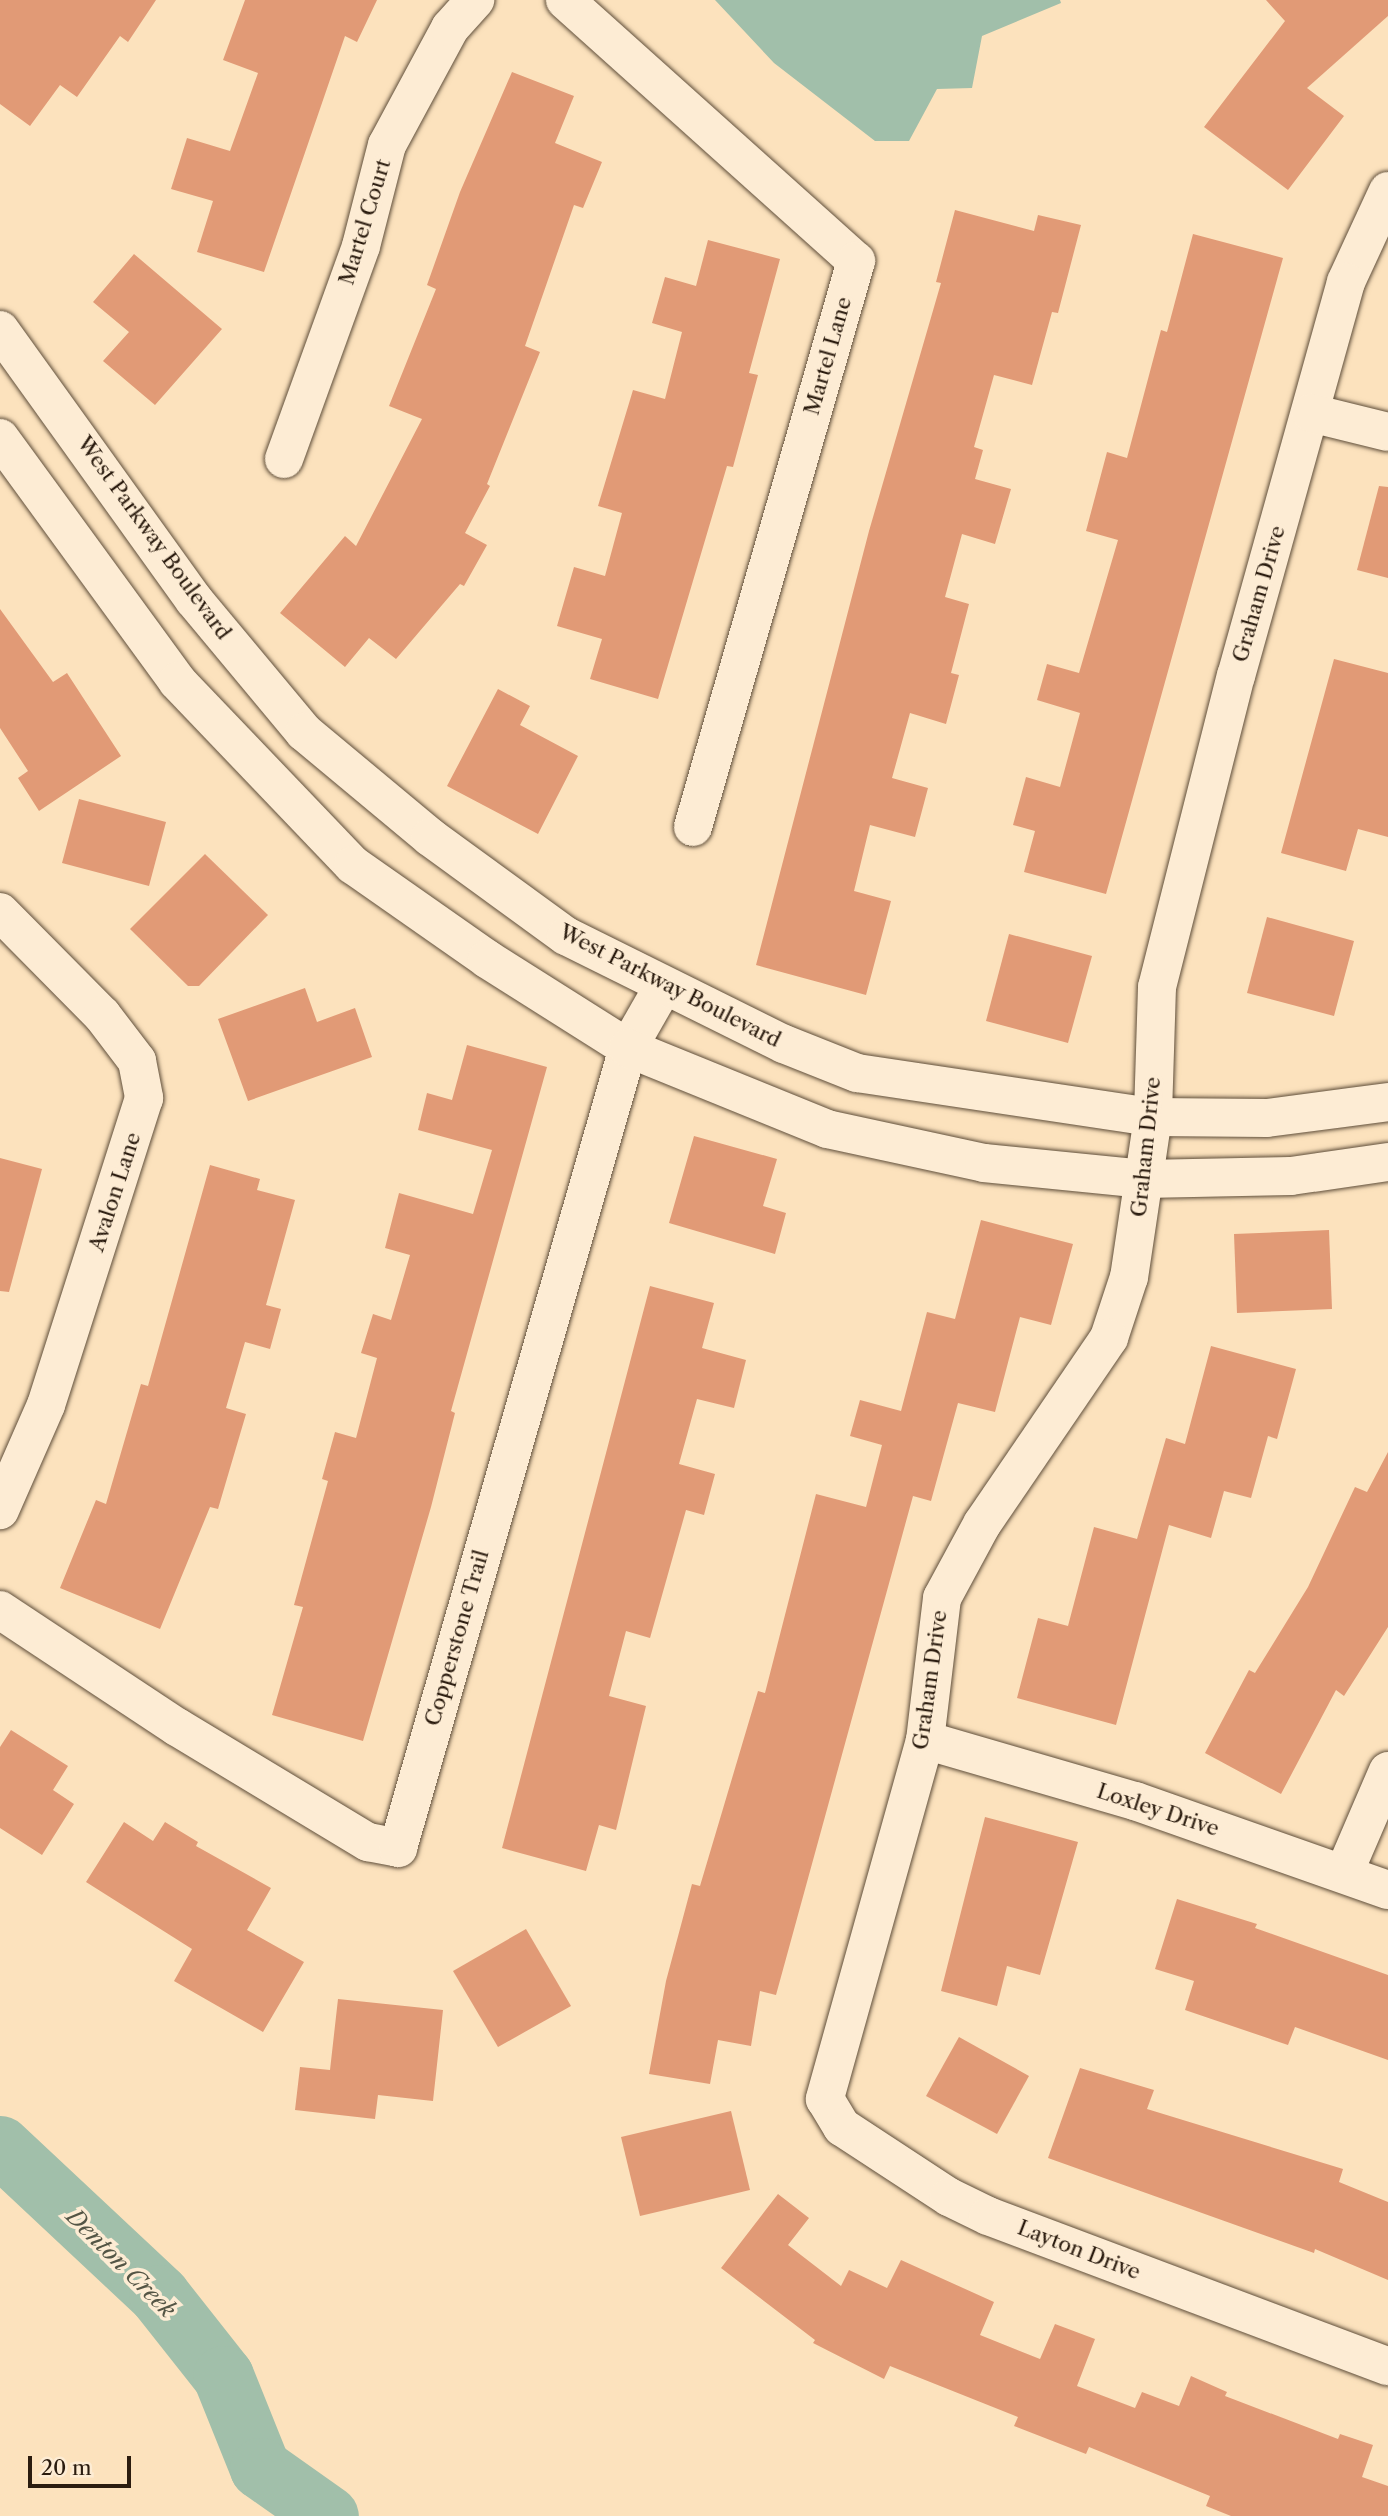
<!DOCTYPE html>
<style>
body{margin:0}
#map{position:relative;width:1388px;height:2516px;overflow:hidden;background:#fce2bd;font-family:"Libre Caslon Text",serif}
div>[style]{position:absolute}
.water>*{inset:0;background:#a1bfaa}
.river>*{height:61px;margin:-30.5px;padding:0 30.5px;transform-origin:30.5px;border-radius:30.5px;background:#a1bfaa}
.building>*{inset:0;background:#e19a76}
.roads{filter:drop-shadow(0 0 2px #5f4e3a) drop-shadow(0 0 2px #5f4e3a)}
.street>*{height:38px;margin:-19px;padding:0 19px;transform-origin:19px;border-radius:19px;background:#fdecd4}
.secondary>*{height:38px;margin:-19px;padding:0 19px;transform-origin:19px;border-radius:19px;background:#fdecd4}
span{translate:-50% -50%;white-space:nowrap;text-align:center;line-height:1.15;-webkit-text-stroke:7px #fdecd4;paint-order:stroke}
.street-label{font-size:21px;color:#2b1c0f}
.water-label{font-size:23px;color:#545545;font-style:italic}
.scale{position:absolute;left:28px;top:2456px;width:103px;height:32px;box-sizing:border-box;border:4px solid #2b1c0f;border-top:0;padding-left:9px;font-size:21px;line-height:24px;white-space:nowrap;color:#2b1c0f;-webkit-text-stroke:5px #fdecd4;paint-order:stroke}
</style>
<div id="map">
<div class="water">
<div style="clip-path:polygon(715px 0,1060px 0,1061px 3px,982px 36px,972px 88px,937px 89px,909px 141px,875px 141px,774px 63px)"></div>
</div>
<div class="river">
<div style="left:0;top:2146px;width:218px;rotate:43.1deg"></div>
<div style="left:159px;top:2295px;width:103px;rotate:51.7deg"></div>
<div style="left:223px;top:2376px;width:99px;rotate:68.1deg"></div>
<div style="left:260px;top:2468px;width:83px;rotate:35.2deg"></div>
</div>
<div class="building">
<div style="clip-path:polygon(0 0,156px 0,128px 42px,120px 36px,77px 97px,60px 85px,30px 126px,0 104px)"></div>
<div style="clip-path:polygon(245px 0,377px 0,357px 42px,345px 36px,264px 272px,197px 252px,213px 201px,171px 189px,187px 138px,230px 151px,258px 73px,223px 60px)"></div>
<div style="clip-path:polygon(1266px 0,1388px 0,1388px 16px,1307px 88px,1344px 116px,1288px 190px,1204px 127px,1285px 21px)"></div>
<div style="clip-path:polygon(512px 72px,574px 96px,555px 143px,602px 162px,583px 208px,574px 205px,525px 346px,540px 352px,487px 484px,490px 486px,465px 533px,487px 545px,464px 586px,460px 584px,396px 659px,369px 638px,345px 667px,280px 613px,345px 536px,356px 546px,422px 419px,389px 406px,436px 289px,427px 285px,460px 192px)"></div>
<div style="clip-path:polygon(955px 210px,1034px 231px,1038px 215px,1081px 225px,1058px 313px,1052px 312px,1032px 385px,994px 375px,974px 447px,983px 450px,975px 479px,1011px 489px,995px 544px,962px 534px,945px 597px,969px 604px,951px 673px,959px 675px,946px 724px,910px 713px,892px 778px,928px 788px,915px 837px,870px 825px,854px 891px,891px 901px,866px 995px,756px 965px,869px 531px,941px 283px,936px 282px)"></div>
<div style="clip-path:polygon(1193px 234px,1283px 258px,1106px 894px,1024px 872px,1035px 831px,1013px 825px,1026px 777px,1060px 787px,1080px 713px,1037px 700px,1047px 664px,1079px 673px,1118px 540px,1086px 531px,1107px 452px,1127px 458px,1161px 330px,1167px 332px)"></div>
<div style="clip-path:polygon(708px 240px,780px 259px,749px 373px,758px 375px,733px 467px,727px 466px,658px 699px,590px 679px,602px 639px,557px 626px,574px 567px,605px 576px,622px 513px,598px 506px,633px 390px,665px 399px,682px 332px,652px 323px,665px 277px,696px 286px)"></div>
<div style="clip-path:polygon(134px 254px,222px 329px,155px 405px,103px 361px,129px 332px,93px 302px)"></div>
<div style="clip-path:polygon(1379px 486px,1388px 487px,1388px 578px,1357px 570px)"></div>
<div style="clip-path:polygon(0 609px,53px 682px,67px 673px,121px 756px,39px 811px,18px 778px,28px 771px,0 728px)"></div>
<div style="clip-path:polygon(1334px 659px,1388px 673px,1388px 837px,1358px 829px,1346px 871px,1281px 853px)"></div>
<div style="clip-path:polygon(498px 689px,530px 706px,520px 725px,578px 756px,538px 834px,447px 786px)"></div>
<div style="clip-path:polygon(79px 799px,166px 822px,149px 886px,62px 863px)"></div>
<div style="clip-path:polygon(205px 854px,268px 915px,199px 986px,188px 986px,130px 929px)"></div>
<div style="clip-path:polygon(1267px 917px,1354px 941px,1334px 1016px,1247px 993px)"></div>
<div style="clip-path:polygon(1009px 934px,1092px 956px,1068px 1043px,986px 1021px)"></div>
<div style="clip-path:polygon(305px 988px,317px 1022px,355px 1008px,372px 1057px,248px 1101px,218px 1019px)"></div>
<div style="clip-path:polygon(467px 1045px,547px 1067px,451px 1411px,455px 1413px,431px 1507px,363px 1741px,272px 1715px,303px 1607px,294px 1605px,328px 1481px,322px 1479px,335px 1432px,356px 1438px,377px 1358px,361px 1353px,373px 1314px,391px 1320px,410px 1255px,385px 1248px,399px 1193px,473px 1214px,492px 1150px,418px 1130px,427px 1093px,452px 1100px)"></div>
<div style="clip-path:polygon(694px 1136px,777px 1159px,763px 1206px,786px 1213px,775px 1254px,669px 1223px)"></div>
<div style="clip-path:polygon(0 1158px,42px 1169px,9px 1292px,0 1291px)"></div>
<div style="clip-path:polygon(210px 1165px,260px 1179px,257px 1190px,295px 1200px,266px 1305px,281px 1309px,270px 1349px,245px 1342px,226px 1408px,246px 1414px,218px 1509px,210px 1507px,160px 1629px,60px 1588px,96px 1500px,106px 1504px,141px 1384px,148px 1386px)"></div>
<div style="clip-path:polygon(981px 1220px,1073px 1244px,1051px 1325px,1020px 1317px,995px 1412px,958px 1403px,931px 1501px,913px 1496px,776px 1995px,760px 1991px,751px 2046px,718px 2040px,710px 2084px,649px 2074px,666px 1981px,692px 1884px,700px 1886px,758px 1691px,765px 1693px,816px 1494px,866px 1507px,882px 1445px,850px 1436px,860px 1400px,901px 1411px,927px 1312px,955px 1319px)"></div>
<div style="clip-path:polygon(1329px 1230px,1332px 1309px,1237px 1313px,1234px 1234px)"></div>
<div style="clip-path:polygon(650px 1286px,714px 1303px,702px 1348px,746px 1360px,734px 1408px,697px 1399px,679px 1464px,715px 1474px,704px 1515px,686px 1510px,650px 1638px,626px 1631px,609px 1696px,646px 1706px,616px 1830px,599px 1825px,586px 1871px,502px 1848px)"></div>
<div style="clip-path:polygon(1211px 1346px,1296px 1369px,1277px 1439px,1268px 1436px,1251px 1498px,1224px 1491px,1211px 1538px,1169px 1525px,1116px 1725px,1017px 1698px,1038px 1618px,1068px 1626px,1094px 1527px,1137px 1539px,1166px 1438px,1185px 1444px)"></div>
<div style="clip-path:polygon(1388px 1452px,1388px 1627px,1344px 1696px,1336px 1690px,1281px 1794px,1205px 1753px,1249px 1670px,1255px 1673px,1308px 1587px,1355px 1487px,1367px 1492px)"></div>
<div style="clip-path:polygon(11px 1730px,68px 1766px,53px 1790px,74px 1804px,42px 1855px,0 1828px,0 1747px)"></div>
<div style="clip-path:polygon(985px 1817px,1078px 1842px,1040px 1975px,1007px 1966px,997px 2006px,941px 1991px)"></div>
<div style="clip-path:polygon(124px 1822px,153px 1841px,165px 1822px,198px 1842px,196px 1846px,271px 1888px,247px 1930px,304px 1962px,263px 2032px,174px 1981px,192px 1949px,86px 1882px)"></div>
<div style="clip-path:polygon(1177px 1899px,1257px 1924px,1255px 1928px,1388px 1975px,1388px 2060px,1295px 2027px,1288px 2045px,1185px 2010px,1194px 1981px,1155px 1969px)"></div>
<div style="clip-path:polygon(526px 1929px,571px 2006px,498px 2047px,453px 1971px)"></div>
<div style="clip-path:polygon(338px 1999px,443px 2010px,433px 2101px,378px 2095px,375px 2119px,295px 2110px,300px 2067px,330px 2070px)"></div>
<div style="clip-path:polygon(959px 2037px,1029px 2076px,997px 2134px,926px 2096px)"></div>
<div style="clip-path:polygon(1080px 2068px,1154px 2090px,1147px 2109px,1343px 2169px,1339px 2182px,1388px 2202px,1388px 2280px,1315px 2249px,1314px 2253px,1048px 2158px)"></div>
<div style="clip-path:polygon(731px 2111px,750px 2190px,640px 2216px,621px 2137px)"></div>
<div style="clip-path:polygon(778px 2194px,809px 2218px,788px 2245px,841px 2286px,849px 2270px,887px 2288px,901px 2260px,994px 2302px,980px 2335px,1040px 2359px,1055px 2324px,1095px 2339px,1077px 2386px,1135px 2408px,1142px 2392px,1179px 2406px,1191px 2376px,1227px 2392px,1225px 2396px,1338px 2439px,1340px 2434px,1373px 2445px,1362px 2477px,1388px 2486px,1388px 2516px,1231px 2516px,1206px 2506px,1210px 2496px,1089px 2447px,1086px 2454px,1014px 2426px,1018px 2417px,890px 2366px,884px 2379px,813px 2343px,815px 2340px,721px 2268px)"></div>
</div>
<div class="roads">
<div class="street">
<div style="left:565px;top:0;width:391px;rotate:41.9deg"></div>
<div style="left:856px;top:261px;width:589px;rotate:106.07deg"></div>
<div style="left:1388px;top:191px;width:100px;rotate:114.8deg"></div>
<div style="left:1346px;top:282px;width:408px;rotate:105.6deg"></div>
<div style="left:1236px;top:675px;width:322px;rotate:104.2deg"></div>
<div style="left:1157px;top:987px;width:130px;rotate:91.8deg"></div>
<div style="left:1153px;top:1117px;width:162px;rotate:98.5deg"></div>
<div style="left:1129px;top:1277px;width:64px;rotate:108.2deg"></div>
<div style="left:1109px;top:1338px;width:225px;rotate:124.3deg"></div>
<div style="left:982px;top:1524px;width:84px;rotate:118.4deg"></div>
<div style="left:942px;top:1598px;width:143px;rotate:96.8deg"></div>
<div style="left:925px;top:1740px;width:373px;rotate:105.6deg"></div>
<div style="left:825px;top:2099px;width:33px;rotate:59deg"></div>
<div style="left:842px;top:2127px;width:128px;rotate:33.2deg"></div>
<div style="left:949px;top:2197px;width:43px;rotate:26deg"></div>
<div style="left:988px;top:2216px;width:427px;rotate:20.6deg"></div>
<div style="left:1311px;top:413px;width:79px;rotate:13.9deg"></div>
<div style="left:284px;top:459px;width:226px;rotate:-70.1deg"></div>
<div style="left:361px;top:246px;width:104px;rotate:-75.6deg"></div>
<div style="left:387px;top:145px;width:133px;rotate:-61.7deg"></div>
<div style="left:450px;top:28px;width:38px;rotate:-48deg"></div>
<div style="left:0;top:912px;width:145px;rotate:45.3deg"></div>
<div style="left:102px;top:1015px;width:58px;rotate:52.7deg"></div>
<div style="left:137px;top:1061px;width:38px;rotate:79deg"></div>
<div style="left:144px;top:1098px;width:322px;rotate:107.7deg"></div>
<div style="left:46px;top:1405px;width:115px;rotate:113.7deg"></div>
<div style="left:0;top:1610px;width:212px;rotate:33.5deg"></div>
<div style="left:177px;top:1727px;width:223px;rotate:31.1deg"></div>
<div style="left:368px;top:1842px;width:31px;rotate:11deg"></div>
<div style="left:398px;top:1848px;width:832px;rotate:-73.96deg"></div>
<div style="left:628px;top:1048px;width:70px;rotate:-60.2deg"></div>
<div style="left:925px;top:1740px;width:219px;rotate:16.2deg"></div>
<div style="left:1135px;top:1801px;width:268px;rotate:19.4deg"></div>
<div style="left:1344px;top:1873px;width:111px;rotate:-66.7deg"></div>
</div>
<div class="secondary">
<div style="left:0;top:330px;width:332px;rotate:54.3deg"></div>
<div style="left:194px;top:600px;width:172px;rotate:50.2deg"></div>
<div style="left:304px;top:732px;width:164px;rotate:39.8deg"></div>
<div style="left:430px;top:837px;width:168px;rotate:36.1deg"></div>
<div style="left:566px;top:936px;width:243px;rotate:26.4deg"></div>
<div style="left:784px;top:1044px;width:79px;rotate:21.7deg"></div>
<div style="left:857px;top:1073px;width:299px;rotate:8.5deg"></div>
<div style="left:1153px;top:1117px;width:114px;rotate:0.5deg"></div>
<div style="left:1267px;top:1118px;width:122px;rotate:-7.5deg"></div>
<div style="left:0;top:438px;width:301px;rotate:53.9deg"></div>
<div style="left:177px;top:681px;width:255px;rotate:46.3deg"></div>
<div style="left:353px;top:865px;width:164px;rotate:35deg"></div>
<div style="left:487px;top:959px;width:167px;rotate:32.3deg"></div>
<div style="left:628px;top:1048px;width:215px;rotate:22.1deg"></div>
<div style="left:827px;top:1129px;width:161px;rotate:12.2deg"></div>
<div style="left:984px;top:1163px;width:161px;rotate:5.7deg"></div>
<div style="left:1144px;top:1179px;width:147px;rotate:-1.2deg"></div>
<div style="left:1291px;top:1176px;width:98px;rotate:-8.2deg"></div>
</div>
</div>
<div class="street-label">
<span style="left:365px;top:222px;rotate:-73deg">Martel Court</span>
<span style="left:828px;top:356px;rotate:-74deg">Martel Lane</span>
<span style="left:154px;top:538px;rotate:54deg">West Parkway Boulevard</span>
<span style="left:1259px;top:594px;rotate:-74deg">Graham Drive</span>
<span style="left:670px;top:986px;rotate:27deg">West Parkway Boulevard</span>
<span style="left:1146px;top:1147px;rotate:-84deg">Graham Drive</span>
<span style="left:115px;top:1192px;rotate:-72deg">Avalon Lane</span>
<span style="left:457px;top:1638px;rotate:-74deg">Copperstone Trail</span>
<span style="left:930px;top:1680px;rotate:-82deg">Graham Drive</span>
<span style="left:1158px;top:1810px;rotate:18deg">Loxley Drive</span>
<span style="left:1079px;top:2250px;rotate:21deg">Layton Drive</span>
</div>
<div class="water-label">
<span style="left:121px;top:2263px;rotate:45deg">Denton Creek</span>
</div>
<div class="scale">20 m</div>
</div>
